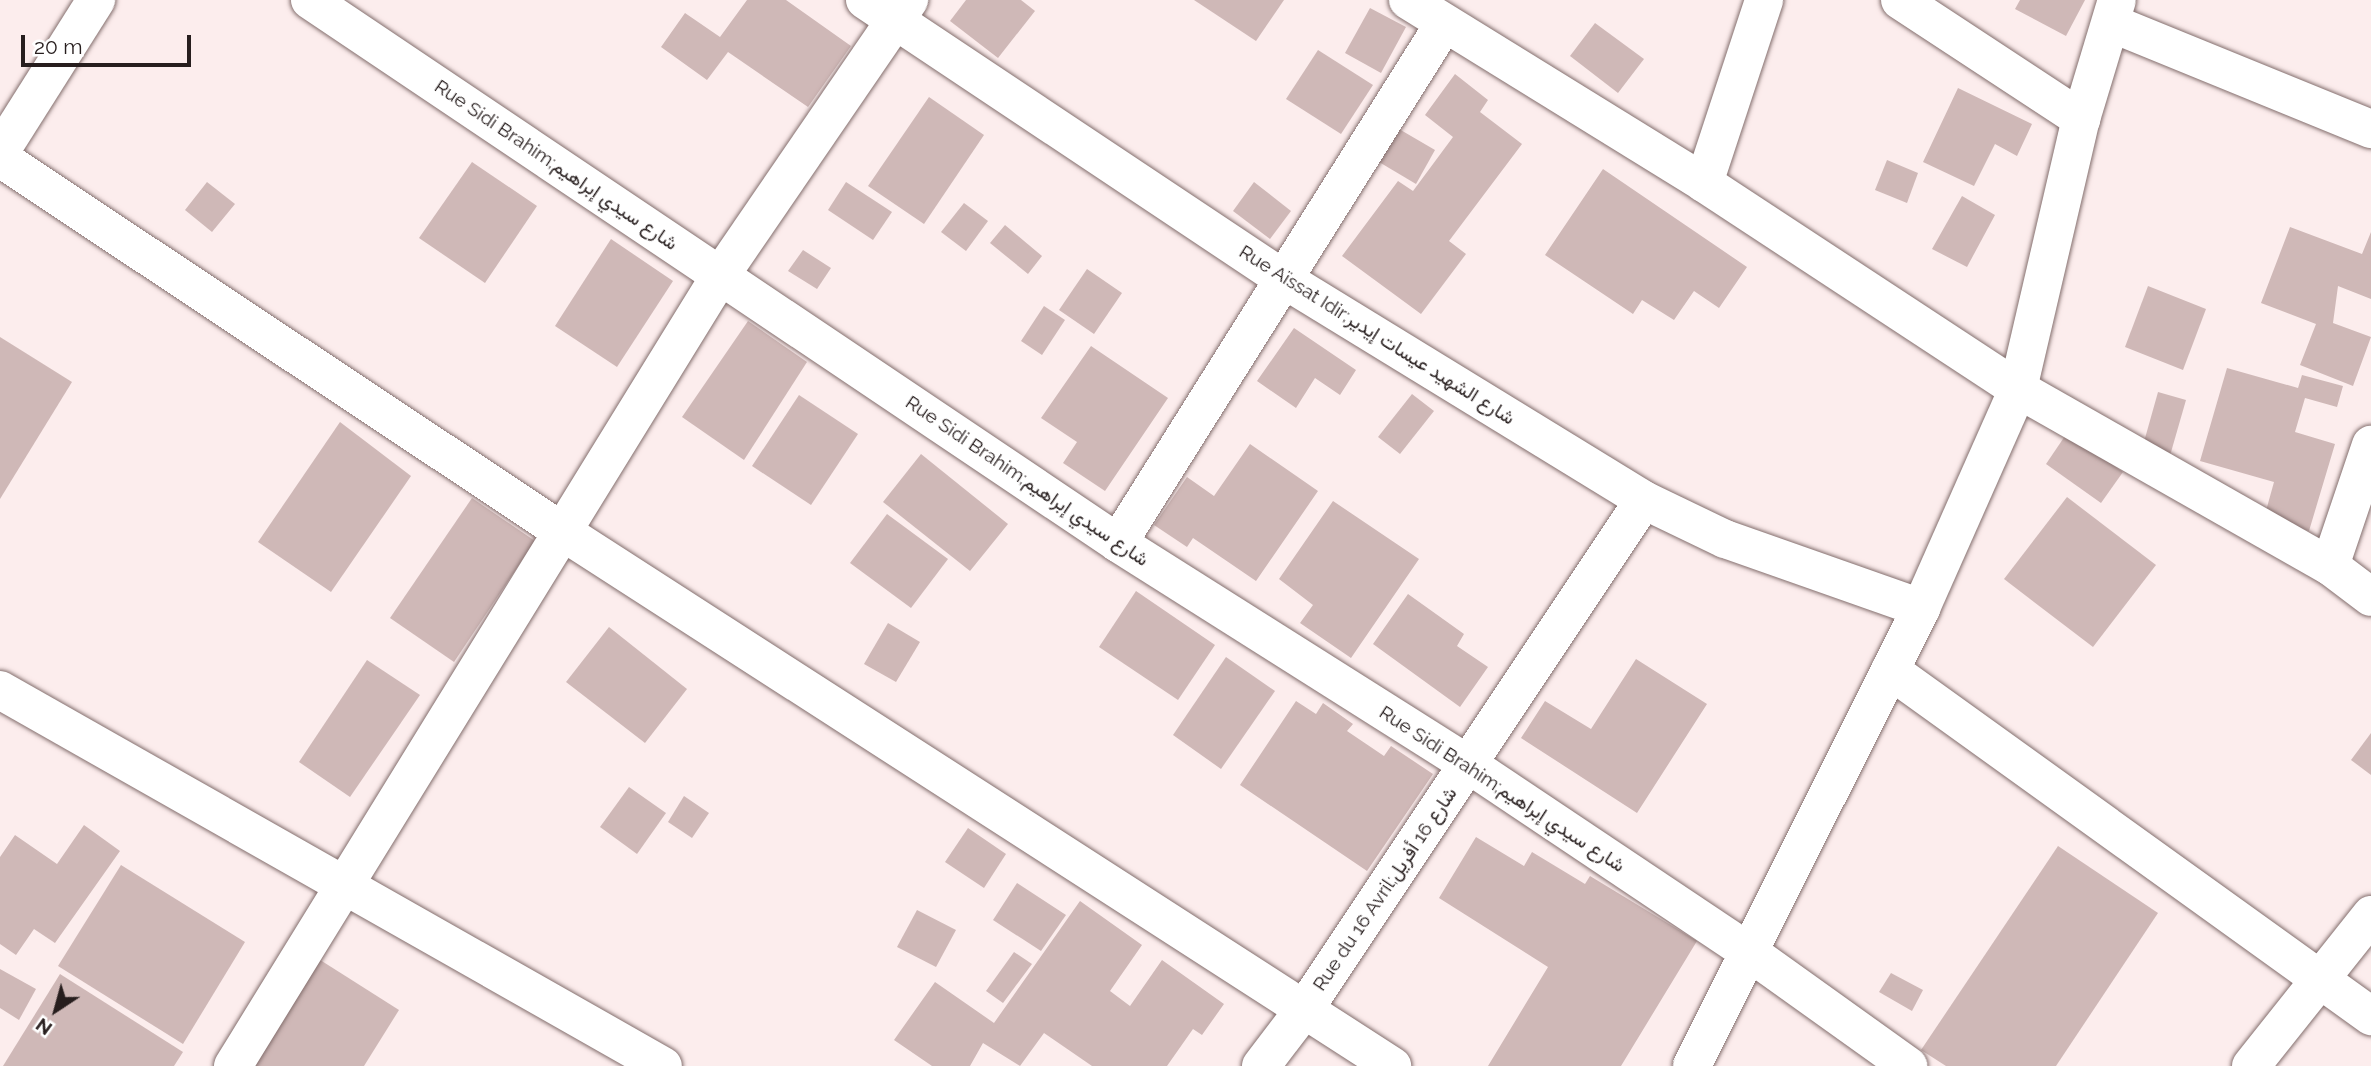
<!DOCTYPE html>
<meta charset="utf-8">
<style>
body{margin:0}
#map{position:relative;width:2371px;height:1066px;overflow:hidden;background:#fceded;font-family:Raleway,Vazirmatn,sans-serif}
div>[style]{position:absolute}
.building>*{inset:0;background:#cfb8b7}
.roads{filter:drop-shadow(0 0 2px #836e6d) drop-shadow(0 0 2px #836e6d)}
.minor>*{height:38px;margin:-19px;padding:0 19px;transform-origin:19px;border-radius:19px;background:#fff}
span{translate:-50% -50%;white-space:nowrap;text-align:center;line-height:1.15;-webkit-text-stroke:5px #fff;paint-order:stroke}
.street-label{font-size:19px;color:#271e1e}
.north{position:absolute;left:21px;top:975px;width:70px;height:70px;-webkit-text-stroke:5px #fff;paint-order:stroke;rotate:216deg;font-size:19px;font-weight:700;line-height:28px;text-align:center;color:#271e1e}
.north::after{content:'';display:block;margin:auto;width:24px;height:32px;background:#271e1e;clip-path:polygon(50% 0,100% 100%,50% 72%,0 100%)}
.scale{position:absolute;left:21px;top:35px;width:170px;height:32px;box-sizing:border-box;border:4px solid #271e1e;border-top:0;padding-left:9px;font-size:21px;line-height:24px;white-space:nowrap;color:#271e1e;-webkit-text-stroke:5px #fff;paint-order:stroke}
</style>
<div id="map">
<div class="building">
<div style="clip-path:polygon(747px 0,786px 0,851px 46px,808px 107px,728px 52px,707px 80px,661px 47px,685px 13px,720px 37px)"></div>
<div style="clip-path:polygon(966px 0,1021px 0,1035px 11px,998px 58px,950px 21px)"></div>
<div style="clip-path:polygon(1194px 0,1284px 0,1256px 41px)"></div>
<div style="clip-path:polygon(2020px 0,2085px 0,2066px 36px,2015px 9px)"></div>
<div style="clip-path:polygon(1370px 8px,1406px 27px,1381px 73px,1345px 53px)"></div>
<div style="clip-path:polygon(1595px 23px,1644px 59px,1618px 93px,1570px 56px)"></div>
<div style="clip-path:polygon(1318px 50px,1373px 85px,1341px 134px,1286px 99px)"></div>
<div style="clip-path:polygon(1455px 74px,1488px 100px,1480px 112px,1522px 144px,1449px 241px,1466px 254px,1421px 314px,1342px 256px,1398px 181px,1413px 191px,1453px 137px,1425px 115px)"></div>
<div style="clip-path:polygon(1958px 88px,2032px 124px,2017px 156px,1995px 144px,1974px 186px,1923px 162px)"></div>
<div style="clip-path:polygon(929px 97px,984px 135px,924px 224px,868px 186px)"></div>
<div style="clip-path:polygon(1399px 129px,1435px 150px,1416px 184px,1379px 162px)"></div>
<div style="clip-path:polygon(1887px 160px,1918px 173px,1907px 203px,1875px 190px)"></div>
<div style="clip-path:polygon(472px 162px,537px 206px,485px 283px,419px 238px)"></div>
<div style="clip-path:polygon(1603px 169px,1747px 267px,1719px 308px,1694px 291px,1674px 320px,1642px 300px,1633px 314px,1545px 255px)"></div>
<div style="clip-path:polygon(207px 182px,235px 204px,212px 232px,185px 210px)"></div>
<div style="clip-path:polygon(846px 182px,892px 212px,873px 240px,828px 210px)"></div>
<div style="clip-path:polygon(1254px 182px,1291px 211px,1270px 239px,1233px 211px)"></div>
<div style="clip-path:polygon(1962px 196px,1995px 215px,1967px 267px,1932px 249px)"></div>
<div style="clip-path:polygon(964px 203px,988px 221px,966px 251px,941px 232px)"></div>
<div style="clip-path:polygon(1005px 225px,1042px 256px,1028px 274px,990px 243px)"></div>
<div style="clip-path:polygon(2290px 227px,2362px 254px,2371px 232px,2371px 299px,2338px 286px,2333px 323px,2371px 337px,2353px 386px,2300px 365px,2316px 324px,2261px 303px)"></div>
<div style="clip-path:polygon(611px 239px,673px 281px,617px 367px,555px 326px)"></div>
<div style="clip-path:polygon(803px 250px,831px 268px,817px 289px,788px 271px)"></div>
<div style="clip-path:polygon(1087px 269px,1122px 293px,1094px 334px,1059px 310px)"></div>
<div style="clip-path:polygon(2148px 286px,2206px 309px,2183px 370px,2125px 347px)"></div>
<div style="clip-path:polygon(1044px 306px,1065px 320px,1042px 355px,1021px 341px)"></div>
<div style="clip-path:polygon(748px 321px,807px 362px,744px 460px,682px 417px)"></div>
<div style="clip-path:polygon(1294px 328px,1356px 370px,1340px 395px,1315px 378px,1296px 408px,1257px 381px)"></div>
<div style="clip-path:polygon(0 337px,72px 382px,0 499px)"></div>
<div style="clip-path:polygon(1091px 346px,1168px 398px,1105px 491px,1063px 463px,1077px 442px,1041px 418px)"></div>
<div style="clip-path:polygon(2227px 368px,2298px 388px,2302px 375px,2343px 386px,2337px 407px,2305px 398px,2295px 432px,2335px 444px,2309px 531px,2264px 518px,2274px 482px,2200px 461px)"></div>
<div style="clip-path:polygon(2158px 392px,2186px 400px,2167px 466px,2142px 449px)"></div>
<div style="clip-path:polygon(1412px 394px,1434px 411px,1400px 454px,1378px 437px)"></div>
<div style="clip-path:polygon(799px 395px,858px 434px,811px 505px,752px 466px)"></div>
<div style="clip-path:polygon(340px 422px,411px 476px,331px 592px,258px 542px)"></div>
<div style="clip-path:polygon(2067px 433px,2123px 472px,2101px 503px,2046px 464px)"></div>
<div style="clip-path:polygon(1250px 444px,1318px 491px,1256px 581px,1193px 538px,1187px 547px,1154px 525px,1187px 477px,1214px 496px)"></div>
<div style="clip-path:polygon(921px 454px,1008px 524px,970px 571px,883px 502px)"></div>
<div style="clip-path:polygon(2067px 497px,2156px 565px,2093px 647px,2004px 579px)"></div>
<div style="clip-path:polygon(472px 498px,535px 541px,454px 662px,390px 618px)"></div>
<div style="clip-path:polygon(1333px 501px,1419px 559px,1351px 658px,1300px 623px,1313px 605px,1279px 579px)"></div>
<div style="clip-path:polygon(887px 514px,948px 559px,911px 608px,850px 563px)"></div>
<div style="clip-path:polygon(1136px 591px,1215px 645px,1178px 700px,1099px 647px)"></div>
<div style="clip-path:polygon(1408px 594px,1464px 634px,1457px 646px,1488px 667px,1460px 707px,1373px 644px)"></div>
<div style="clip-path:polygon(888px 623px,920px 642px,896px 682px,864px 664px)"></div>
<div style="clip-path:polygon(609px 627px,687px 689px,645px 743px,566px 682px)"></div>
<div style="clip-path:polygon(1226px 657px,1275px 691px,1221px 769px,1173px 735px)"></div>
<div style="clip-path:polygon(1636px 659px,1707px 704px,1637px 813px,1521px 738px,1545px 701px,1591px 729px)"></div>
<div style="clip-path:polygon(367px 660px,420px 695px,350px 797px,299px 762px)"></div>
<div style="clip-path:polygon(1296px 701px,1316px 714px,1323px 703px,1353px 724px,1347px 731px,1384px 756px,1391px 746px,1433px 774px,1367px 871px,1240px 785px)"></div>
<div style="clip-path:polygon(2371px 733px,2371px 775px,2351px 760px)"></div>
<div style="clip-path:polygon(629px 787px,666px 813px,637px 854px,600px 827px)"></div>
<div style="clip-path:polygon(684px 796px,709px 813px,692px 838px,668px 822px)"></div>
<div style="clip-path:polygon(84px 825px,120px 851px,55px 943px,34px 929px,16px 955px,0 944px,0 857px,15px 835px,57px 864px)"></div>
<div style="clip-path:polygon(968px 828px,1006px 854px,984px 888px,945px 862px)"></div>
<div style="clip-path:polygon(1476px 837px,1524px 866px,1532px 852px,1585px 884px,1590px 876px,1697px 941px,1621px 1066px,1488px 1066px,1548px 967px,1439px 898px)"></div>
<div style="clip-path:polygon(2058px 846px,2158px 913px,2056px 1066px,1946px 1066px,1921px 1050px)"></div>
<div style="clip-path:polygon(121px 865px,245px 942px,183px 1044px,58px 966px)"></div>
<div style="clip-path:polygon(1017px 883px,1066px 915px,1041px 951px,993px 920px)"></div>
<div style="clip-path:polygon(1080px 901px,1142px 945px,1110px 991px,1130px 1006px,1162px 960px,1224px 1004px,1202px 1035px,1193px 1029px,1167px 1066px,1092px 1066px,1044px 1033px,1020px 1066px,983px 1043px,970px 1066px,932px 1066px,894px 1040px,935px 982px,994px 1023px)"></div>
<div style="clip-path:polygon(917px 910px,956px 930px,936px 967px,897px 947px)"></div>
<div style="clip-path:polygon(306px 951px,399px 1010px,364px 1066px,232px 1066px)"></div>
<div style="clip-path:polygon(1014px 952px,1032px 964px,1003px 1003px,986px 991px)"></div>
<div style="clip-path:polygon(0 969px,36px 989px,19px 1020px,0 1008px)"></div>
<div style="clip-path:polygon(1891px 973px,1923px 990px,1912px 1011px,1879px 992px)"></div>
<div style="clip-path:polygon(60px 974px,183px 1052px,174px 1066px,3px 1066px)"></div>
</div>
<div class="roads">
<div class="minor">
<div style="left:310px;top:0;width:974px;rotate:33.9deg"></div>
<div style="left:1118px;top:543px;width:414px;rotate:32.3deg"></div>
<div style="left:1468px;top:764px;width:338px;rotate:33.8deg"></div>
<div style="left:1749px;top:952px;width:196px;rotate:35.6deg"></div>
<div style="left:865px;top:0;width:505px;rotate:33.69deg"></div>
<div style="left:1285px;top:280px;width:421px;rotate:31.5deg"></div>
<div style="left:1644px;top:500px;width:90px;rotate:25.7deg"></div>
<div style="left:1725px;top:539px;width:208px;rotate:19.4deg"></div>
<div style="left:1408px;top:0;width:348px;rotate:31.7deg"></div>
<div style="left:1704px;top:183px;width:376px;rotate:33.3deg"></div>
<div style="left:2018px;top:389px;width:359px;rotate:29.6deg"></div>
<div style="left:2330px;top:566px;width:51px;rotate:37.1deg"></div>
<div style="left:1900px;top:0;width:217px;rotate:33.3deg"></div>
<div style="left:2111px;top:23px;width:281px;rotate:22.2deg"></div>
<div style="left:0;top:152px;width:180px;rotate:-57.7deg"></div>
<div style="left:0;top:158px;width:672px;rotate:33.6deg"></div>
<div style="left:560px;top:530px;width:990px;rotate:32.79deg"></div>
<div style="left:1704px;top:183px;width:193px;rotate:-71.8deg"></div>
<div style="left:1118px;top:543px;width:613px;rotate:-57.87deg"></div>
<div style="left:2330px;top:566px;width:128px;rotate:-71.3deg"></div>
<div style="left:1890px;top:670px;width:593px;rotate:35.73deg"></div>
<div style="left:0;top:690px;width:762px;rotate:29.56deg"></div>
<div style="left:233px;top:1066px;width:928px;rotate:-58.35deg"></div>
<div style="left:720px;top:276px;width:335px;rotate:-55.6deg"></div>
<div style="left:1261px;top:1066px;width:74px;rotate:-52.7deg"></div>
<div style="left:1306px;top:1007px;width:609px;rotate:-56.31deg"></div>
<div style="left:1692px;top:1066px;width:512px;rotate:-63.43deg"></div>
<div style="left:1921px;top:608px;width:240px;rotate:-66.1deg"></div>
<div style="left:2018px;top:389px;width:277px;rotate:-76.9deg"></div>
<div style="left:2081px;top:119px;width:124px;rotate:-73.2deg"></div>
<div style="left:2251px;top:1066px;width:193px;rotate:-51.5deg"></div>
</div>
</div>
<div class="street-label">
<span style="left:556px;top:165px;rotate:34deg">Rue Sidi Brahim;شارع سيدي إبراهيم</span>
<span style="left:1377px;top:335px;rotate:32deg">Rue Aïssat Idir;شارع الشهيد عيسات إيدير</span>
<span style="left:1027px;top:481px;rotate:34deg">Rue Sidi Brahim;شارع سيدي إبراهيم</span>
<span style="left:1502px;top:789px;rotate:33deg">Rue Sidi Brahim;شارع سيدي إبراهيم</span>
<span style="left:1385px;top:889px;rotate:-56deg">Rue du 16 Avril;شارع 16 أفريل</span>
</div>
<div class="north">N</div>
<div class="scale">20 m</div>
</div>
